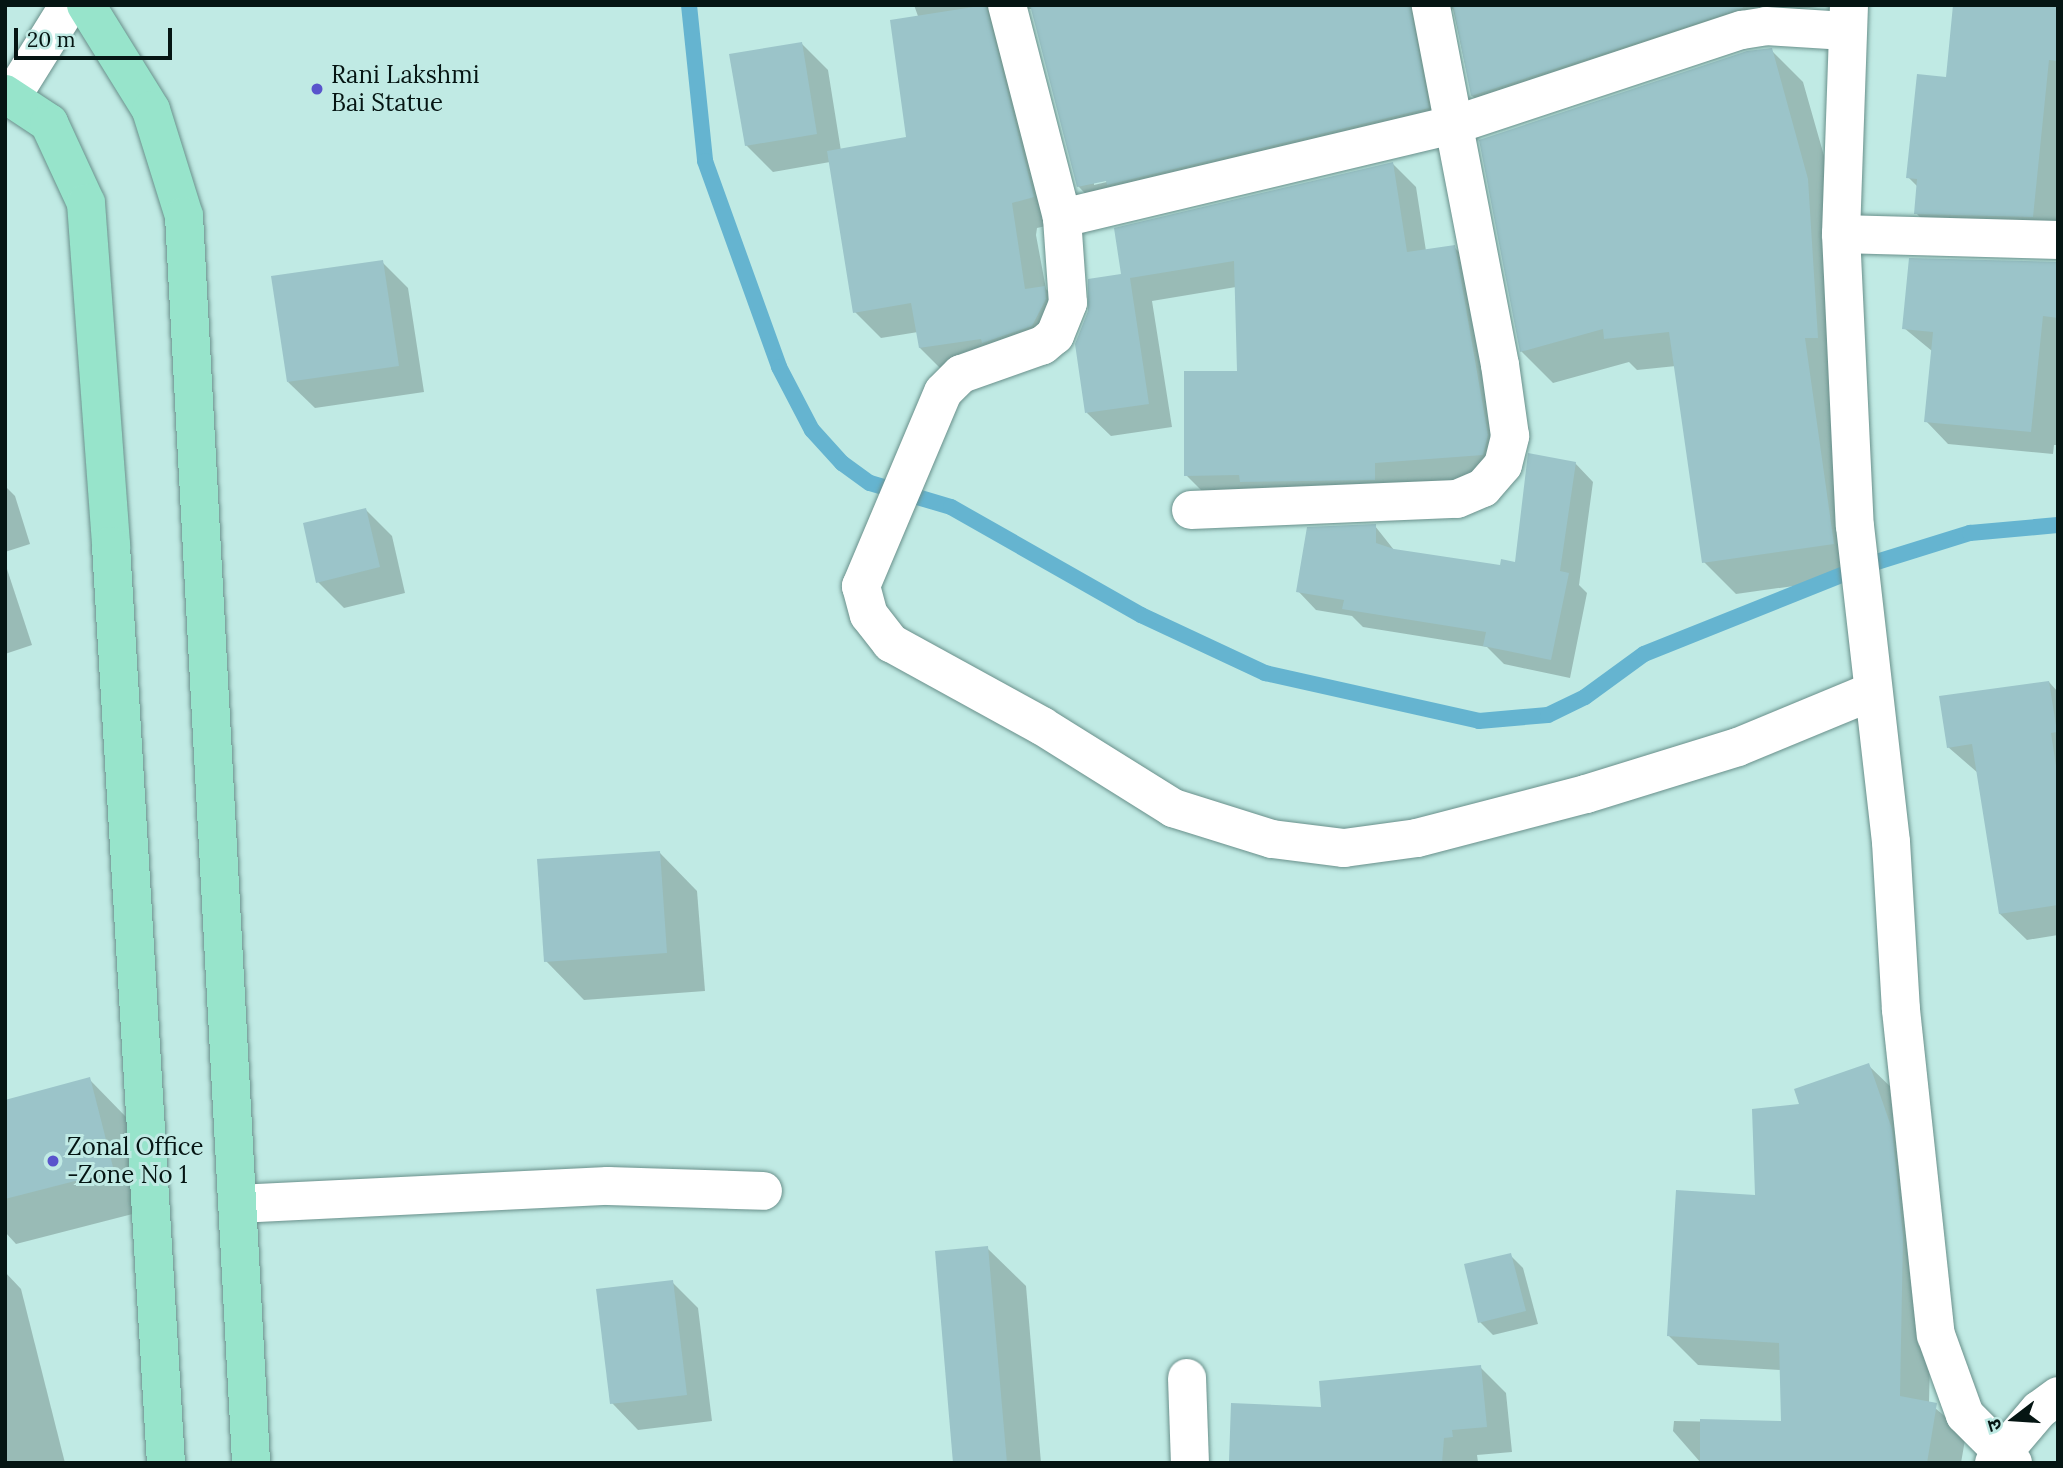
<!DOCTYPE html>
<meta charset="utf-8">
<style>
body{margin:0}
#map{position:relative;width:2063px;height:1468px;overflow:hidden;background:#c0eae4;font-family:Lora,"Noto Sans Devanagari",serif}
div>[style]{position:absolute}
.shadow>*{inset:0;background:#0003}
.stream>*{height:16px;margin:-8px;padding:0 8px;transform-origin:8px;border-radius:8px;background:#65b4d0}
.building>*{inset:0;background:#9bc4c9}
.roads{filter:drop-shadow(0 0 2px #69908b) drop-shadow(0 0 2px #69908b)}
.minor>*{height:38px;margin:-19px;padding:0 19px;transform-origin:19px;border-radius:19px;background:#fff}
.tertiary>*{height:38px;margin:-19px;padding:0 19px;transform-origin:19px;border-radius:19px;background:#fff}
.primary>*{height:38px;margin:-19px;padding:0 19px;transform-origin:19px;border-radius:19px;background:#97e4cb}
.dots>*{width:19px;height:19px;translate:-50% -50%;box-sizing:border-box;border:4px solid #c0eae4;border-radius:50%}
span{translate:-50% -50%;white-space:nowrap;text-align:center;line-height:1.15;-webkit-text-stroke:6px #c0eae4;paint-order:stroke}
.poi-label{font-size:24px;color:#051513}
.left{translate:0 -50%;text-align:left}
.frame{position:absolute;inset:0;border:7px solid #051513;pointer-events:none}
.north{position:absolute;left:1979px;top:1384px;width:70px;height:70px;-webkit-text-stroke:5px #c0eae4;paint-order:stroke;rotate:253deg;font-size:19px;font-weight:700;line-height:28px;text-align:center;color:#051513}
.north::after{content:'';display:block;margin:auto;width:24px;height:32px;background:#051513;clip-path:polygon(50% 0,100% 100%,50% 72%,0 100%)}
.scale{position:absolute;left:14px;top:28px;width:158px;height:32px;box-sizing:border-box;border:4px solid #051513;border-top:0;padding-left:9px;font-size:21px;line-height:24px;white-space:nowrap;color:#051513;-webkit-text-stroke:5px #c0eae4;paint-order:stroke}
</style>
<div id="map">
<div class="shadow">
<div style="clip-path:polygon(evenodd,914px 5px,1838px 5px,1779px 11px,1498px 121px,1472px 96px,1453px 9px,1442px 15px,1454px 134px,1104px 213px,1078px 186px,1033px 9px,1027px 9px,1059px 223px,1037px 228px,1036px 235px,1046px 289px,1070px 314px,946px 374px,920px 348px,918px 332px,881px 338px,855px 312px,830px 162px,773px 172px,746px 145px,802px 44px,828px 70px,841px 151px,908px 139px,919px 19px,914px 5px,1115px 180px,1094px 185px,1094px 182px,1115px 180px)"></div>
<div style="clip-path:polygon(2058px 5px,2058px 239px,1938px 236px,1916px 213px,1918px 187px,1908px 177px,1948px 79px)"></div>
<div style="clip-path:polygon(1771px 50px,1803px 82px,1840px 212px,1865px 576px,1736px 594px,1704px 562px,1676px 366px,1637px 370px,1629px 362px,1553px 383px,1521px 351px)"></div>
<div style="clip-path:polygon(1393px 164px,1416px 187px,1426px 251px,1454px 247px,1478px 271px,1506px 478px,1209px 498px,1186px 475px,1239px 373px,1236px 287px,1152px 301px,1172px 427px,1111px 436px,1087px 413px,1123px 276px)"></div>
<div style="clip-path:polygon(382px 262px,408px 288px,424px 392px,315px 408px,288px 382px)"></div>
<div style="clip-path:polygon(2058px 264px,2058px 445px,2054px 445px,2053px 454px,1948px 444px,1926px 421px,1932px 351px,1904px 328px)"></div>
<div style="clip-path:polygon(1575px 463px,1593px 482px,1579px 585px,1587px 593px,1570px 678px,1504px 664px,1487px 647px,1363px 627px,1352px 616px,1316px 610px,1298px 591px,1375px 526px,1394px 550px,1501px 567px,1516px 564px)"></div>
<div style="clip-path:polygon(5px 486px,15px 496px,30px 544px,5px 552px)"></div>
<div style="clip-path:polygon(366px 510px,392px 536px,405px 593px,344px 608px,318px 582px)"></div>
<div style="clip-path:polygon(5px 563px,32px 645px,5px 654px)"></div>
<div style="clip-path:polygon(2049px 682px,2058px 692px,2058px 935px,2027px 940px,2000px 914px,1978px 773px,1948px 747px)"></div>
<div style="clip-path:polygon(659px 852px,697px 891px,705px 991px,584px 1000px,546px 961px)"></div>
<div style="clip-path:polygon(1868px 1065px,1898px 1094px,1932px 1267px,1929px 1403px,1966px 1434px,1961px 1463px,1701px 1463px,1673px 1431px,1674px 1421px,1783px 1423px,1781px 1370px,1698px 1365px,1668px 1335px,1757px 1197px,1802px 1106px)"></div>
<div style="clip-path:polygon(89px 1079px,127px 1118px,152px 1209px,16px 1244px,5px 1232px,5px 1101px)"></div>
<div style="clip-path:polygon(987px 1248px,1026px 1286px,1041px 1463px,954px 1463px)"></div>
<div style="clip-path:polygon(1510px 1255px,1523px 1268px,1538px 1324px,1493px 1335px,1480px 1322px)"></div>
<div style="clip-path:polygon(5px 1272px,21px 1289px,65px 1463px,5px 1463px)"></div>
<div style="clip-path:polygon(672px 1282px,698px 1308px,712px 1421px,638px 1430px,612px 1403px)"></div>
<div style="clip-path:polygon(1480px 1367px,1506px 1393px,1512px 1452px,1477px 1455px,1478px 1462px,1473px 1463px,1230px 1463px,1233px 1405px,1323px 1409px)"></div>
</div>
<div class="stream">
<div style="left:689px;top:5px;width:157px;rotate:84.1deg"></div>
<div style="left:705px;top:161px;width:219px;rotate:70.2deg"></div>
<div style="left:779px;top:367px;width:71px;rotate:62.4deg"></div>
<div style="left:812px;top:430px;width:45px;rotate:47.7deg"></div>
<div style="left:842px;top:463px;width:34px;rotate:36deg"></div>
<div style="left:870px;top:483px;width:84px;rotate:16.5deg"></div>
<div style="left:951px;top:507px;width:219px;rotate:29.6deg"></div>
<div style="left:1141px;top:615px;width:137px;rotate:25.1deg"></div>
<div style="left:1265px;top:673px;width:219px;rotate:12.6deg"></div>
<div style="left:1479px;top:721px;width:69px;rotate:-5deg"></div>
<div style="left:1548px;top:715px;width:41px;rotate:-25.9deg"></div>
<div style="left:1585px;top:697px;width:73px;rotate:-36.1deg"></div>
<div style="left:1644px;top:654px;width:240px;rotate:-21.8deg"></div>
<div style="left:1867px;top:565px;width:108px;rotate:-17.3deg"></div>
<div style="left:1970px;top:533px;width:88px;rotate:-5.2deg"></div>
</div>
<div class="building">
<div style="clip-path:polygon(986px 5px,1034px 197px,1012px 203px,1025px 289px,1045px 286px,1046px 299px,1032px 326px,982px 343px,981px 339px,919px 348px,911px 303px,853px 313px,827px 151px,906px 137px,890px 20px)"></div>
<div style="clip-path:polygon(1030px 5px,1410px 5px,1429px 108px,1107px 185px,1106px 181px,1077px 187px)"></div>
<div style="clip-path:polygon(1453px 5px,1742px 5px,1743px 8px,1471px 96px)"></div>
<div style="clip-path:polygon(1953px 5px,2058px 5px,2058px 61px,2049px 60px,2033px 217px,1914px 214px,1917px 179px,1906px 178px,1917px 74px,1946px 77px)"></div>
<div style="clip-path:polygon(802px 42px,817px 134px,745px 146px,729px 54px)"></div>
<div style="clip-path:polygon(1772px 48px,1808px 179px,1818px 338px,1805px 338px,1834px 544px,1702px 563px,1669px 332px,1604px 339px,1603px 329px,1520px 352px,1479px 140px,1747px 51px)"></div>
<div style="clip-path:polygon(1393px 162px,1407px 252px,1455px 245px,1488px 435px,1483px 455px,1375px 463px,1375px 480px,1240px 482px,1239px 475px,1184px 476px,1184px 371px,1237px 371px,1234px 261px,1130px 278px,1149px 404px,1085px 413px,1075px 344px,1088px 311px,1088px 279px,1121px 274px,1114px 228px)"></div>
<div style="clip-path:polygon(1909px 258px,2058px 262px,2058px 318px,2043px 316px,2031px 432px,1924px 422px,1933px 332px,1902px 329px)"></div>
<div style="clip-path:polygon(383px 260px,399px 366px,287px 382px,271px 276px)"></div>
<div style="clip-path:polygon(1528px 453px,1576px 462px,1560px 571px,1569px 573px,1551px 660px,1483px 646px,1486px 632px,1342px 609px,1344px 600px,1296px 592px,1307px 527px,1376px 524px,1376px 543px,1394px 549px,1500px 565px,1501px 559px,1515px 562px)"></div>
<div style="clip-path:polygon(366px 508px,380px 567px,316px 583px,303px 523px)"></div>
<div style="clip-path:polygon(2049px 681px,2057px 732px,2051px 733px,2058px 779px,2058px 905px,1999px 914px,1972px 744px,1947px 748px,1939px 696px)"></div>
<div style="clip-path:polygon(660px 851px,667px 953px,544px 962px,537px 859px)"></div>
<div style="clip-path:polygon(1869px 1063px,1892px 1129px,1903px 1236px,1900px 1396px,1937px 1403px,1927px 1463px,1700px 1463px,1700px 1419px,1781px 1421px,1779px 1343px,1667px 1336px,1676px 1190px,1755px 1195px,1752px 1109px,1799px 1104px,1794px 1089px)"></div>
<div style="clip-path:polygon(90px 1077px,114px 1171px,5px 1199px,5px 1100px)"></div>
<div style="clip-path:polygon(988px 1246px,1007px 1463px,953px 1463px,935px 1251px)"></div>
<div style="clip-path:polygon(1511px 1253px,1526px 1311px,1478px 1323px,1464px 1264px)"></div>
<div style="clip-path:polygon(673px 1280px,687px 1395px,610px 1404px,596px 1289px)"></div>
<div style="clip-path:polygon(1481px 1365px,1487px 1427px,1452px 1430px,1453px 1437px,1444px 1438px,1442px 1463px,1229px 1461px,1231px 1403px,1321px 1407px,1319px 1381px)"></div>
</div>
<div class="roads">
<div class="minor">
<div style="left:1007px;top:5px;width:220px;rotate:75.5deg"></div>
<div style="left:1062px;top:218px;width:85px;rotate:86deg"></div>
<div style="left:1068px;top:303px;width:35px;rotate:112deg"></div>
<div style="left:1055px;top:335px;width:16px;rotate:140deg"></div>
<div style="left:1043px;top:345px;width:87px;rotate:160.5deg"></div>
<div style="left:961px;top:374px;width:25px;rotate:135deg"></div>
<div style="left:943px;top:392px;width:211px;rotate:112.9deg"></div>
<div style="left:861px;top:586px;width:30px;rotate:75deg"></div>
<div style="left:869px;top:615px;width:36px;rotate:52deg"></div>
<div style="left:891px;top:643px;width:172px;rotate:28.8deg"></div>
<div style="left:1042px;top:726px;width:155px;rotate:32deg"></div>
<div style="left:1173px;top:808px;width:104px;rotate:17.4deg"></div>
<div style="left:1272px;top:839px;width:73px;rotate:7.1deg"></div>
<div style="left:1344px;top:848px;width:74px;rotate:-7.8deg"></div>
<div style="left:1417px;top:838px;width:175px;rotate:-14.6deg"></div>
<div style="left:1586px;top:794px;width:159px;rotate:-17.2deg"></div>
<div style="left:1738px;top:747px;width:146px;rotate:-22.5deg"></div>
<div style="left:1849px;top:5px;width:229px;rotate:92deg"></div>
<div style="left:1841px;top:234px;width:292px;rotate:87.3deg"></div>
<div style="left:1855px;top:526px;width:318px;rotate:83.5deg"></div>
<div style="left:1891px;top:842px;width:168px;rotate:86.6deg"></div>
<div style="left:1901px;top:1010px;width:327px;rotate:83.9deg"></div>
<div style="left:1936px;top:1335px;width:85px;rotate:70.1deg"></div>
<div style="left:1965px;top:1415px;width:68px;rotate:45deg"></div>
<div style="left:1062px;top:218px;width:406px;rotate:-13.4deg"></div>
<div style="left:1457px;top:124px;width:300px;rotate:-18.3deg"></div>
<div style="left:1742px;top:30px;width:24px;rotate:-9deg"></div>
<div style="left:1766px;top:26px;width:80px;rotate:3.6deg"></div>
<div style="left:1841px;top:234px;width:217px;rotate:1.6deg"></div>
<div style="left:1191px;top:510px;width:266px;rotate:-2.4deg"></div>
<div style="left:1457px;top:499px;width:28px;rotate:-23deg"></div>
<div style="left:1483px;top:488px;width:30px;rotate:-49deg"></div>
<div style="left:1503px;top:465px;width:30px;rotate:-76deg"></div>
<div style="left:1510px;top:436px;width:72px;rotate:-98deg"></div>
<div style="left:1500px;top:365px;width:367px;rotate:-100.9deg"></div>
<div style="left:237px;top:1204px;width:371px;rotate:-2.8deg"></div>
<div style="left:608px;top:1186px;width:155px;rotate:1.8deg"></div>
<div style="left:1187px;top:1378px;width:85px;rotate:88deg"></div>
</div>
<div class="tertiary">
<div style="left:11px;top:98px;width:110px;rotate:-58.1deg"></div>
<div style="left:1994px;top:1463px;width:70px;rotate:-49.7deg"></div>
<div style="left:2039px;top:1410px;width:24px;rotate:-36deg"></div>
</div>
<div class="primary">
<div style="left:86px;top:5px;width:123px;rotate:58.2deg"></div>
<div style="left:151px;top:110px;width:111px;rotate:72.7deg"></div>
<div style="left:184px;top:216px;width:1249px;rotate:86.92deg"></div>
<div style="left:5px;top:94px;width:53px;rotate:33.4deg"></div>
<div style="left:49px;top:123px;width:88px;rotate:65.2deg"></div>
<div style="left:86px;top:203px;width:344px;rotate:85.8deg"></div>
<div style="left:111px;top:546px;width:919px;rotate:86.57deg"></div>
</div>
</div>
<div class="dots">
<div style="left:317px;top:89px;background:#5954cc"></div>
<div style="left:53px;top:1161px;background:#5954cc"></div>
</div>
<div class="poi-label">
<span class="left" style="left:331px;top:89px">Rani Lakshmi<br>Bai Statue</span>
<span class="left" style="left:67px;top:1161px">Zonal Office<br>-Zone No 1</span>
</div>
<div class="frame"></div>
<div class="north">उ</div>
<div class="scale">20 m</div>
</div>
